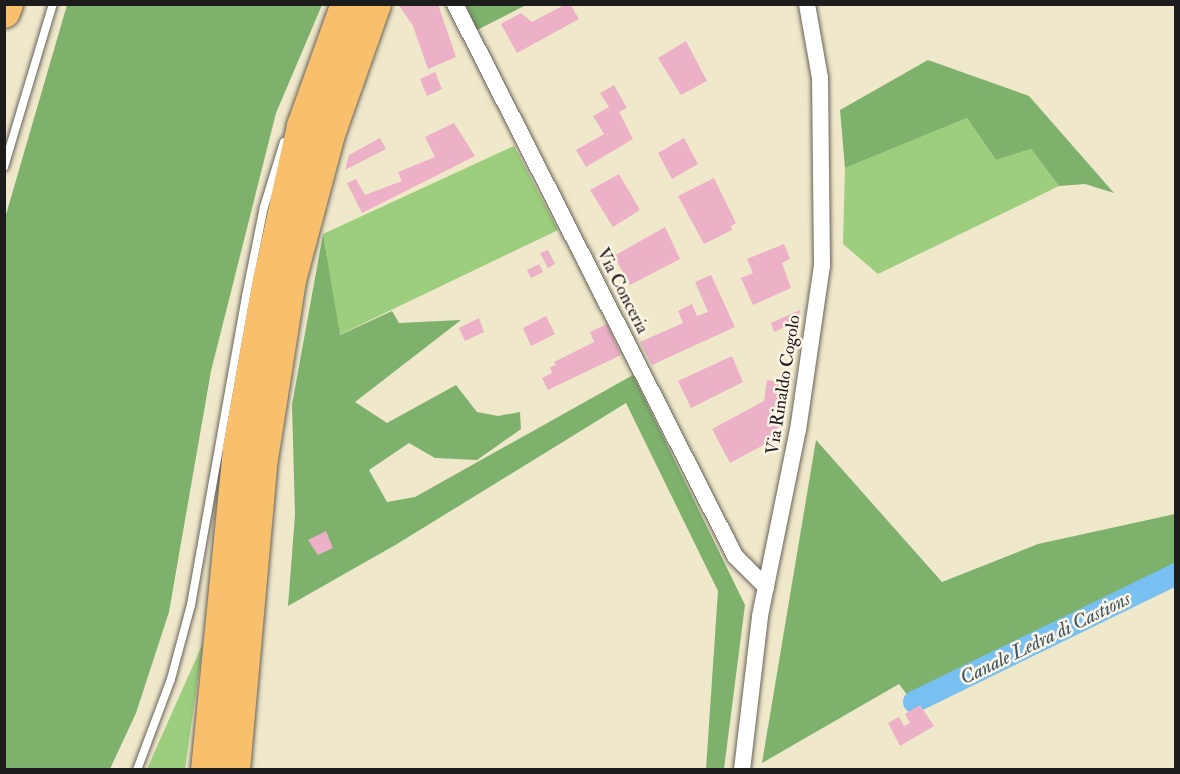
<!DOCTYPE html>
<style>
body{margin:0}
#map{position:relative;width:1180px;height:774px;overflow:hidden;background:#f0e8cb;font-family:"IM FELL Double Pica",serif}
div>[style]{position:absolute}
.green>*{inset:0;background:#9cce7d}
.forest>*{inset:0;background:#7db16c}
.canal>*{height:22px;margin:-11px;padding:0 11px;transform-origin:11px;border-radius:11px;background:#78c0f1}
.building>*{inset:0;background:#ecb0c7}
.roads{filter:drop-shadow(0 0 2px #666359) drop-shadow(0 0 2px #666359)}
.lane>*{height:8px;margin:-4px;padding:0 4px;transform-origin:4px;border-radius:4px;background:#fff}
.street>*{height:16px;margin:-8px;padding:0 8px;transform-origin:8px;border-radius:8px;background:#fff}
.highway>*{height:32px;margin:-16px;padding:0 16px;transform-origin:16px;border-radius:16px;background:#f8bf6c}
span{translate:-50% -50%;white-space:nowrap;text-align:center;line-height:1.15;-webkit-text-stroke:5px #fcf5e5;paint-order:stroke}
.street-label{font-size:18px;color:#1c1c1c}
.water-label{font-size:20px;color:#3c5567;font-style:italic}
.frame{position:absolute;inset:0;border:6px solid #1c1c1c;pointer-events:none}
</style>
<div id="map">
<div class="green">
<div style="clip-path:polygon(967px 118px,996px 160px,1031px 149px,1059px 186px,878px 274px,843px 244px,845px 168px)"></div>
<div style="clip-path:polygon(514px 146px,558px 230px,339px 335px,323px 234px)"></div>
<div style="clip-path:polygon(203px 643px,185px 769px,147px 769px)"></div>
</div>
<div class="forest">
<div style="clip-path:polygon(67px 5px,322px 5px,276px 113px,211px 371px,169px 612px,136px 713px,110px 769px,5px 769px,5px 218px)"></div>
<div style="clip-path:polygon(466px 5px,526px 5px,477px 30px)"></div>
<div style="clip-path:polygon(928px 60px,1029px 96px,1114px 193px,1085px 184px,1059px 186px,1031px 149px,996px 160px,967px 118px,845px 168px,840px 110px)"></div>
<div style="clip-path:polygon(323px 234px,340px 335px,392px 311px,399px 323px,461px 320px,355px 402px,387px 423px,456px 385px,477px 412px,498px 416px,520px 412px,521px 429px,477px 460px,435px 458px,409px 443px,369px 470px,387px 502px,415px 497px,633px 375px,745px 605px,724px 769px,706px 769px,718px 591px,626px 403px,397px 544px,288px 606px,295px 515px,292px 405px)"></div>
<div style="clip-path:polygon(816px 440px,942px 582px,1038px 544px,1175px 514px,1175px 563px,911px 700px,899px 684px,762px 763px)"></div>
</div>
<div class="canal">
<div style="left:914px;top:702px;width:292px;rotate:-26deg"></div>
</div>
<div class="building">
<div style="clip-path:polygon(398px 4px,438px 4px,456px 57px,428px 69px,413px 26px)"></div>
<div style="clip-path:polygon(566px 4px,570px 4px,579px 19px,517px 53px,501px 24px,521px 13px,532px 22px)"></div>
<div style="clip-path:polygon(686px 41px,707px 81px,681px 95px,658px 58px)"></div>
<div style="clip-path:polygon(435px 72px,442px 89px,427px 96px,420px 79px)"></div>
<div style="clip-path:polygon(614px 85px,627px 108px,619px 112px,633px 139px,586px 167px,576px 150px,604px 134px,593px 116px,609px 107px,600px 93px)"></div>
<div style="clip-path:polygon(454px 123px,475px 156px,362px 213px,347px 183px,356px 179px,365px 195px,402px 181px,398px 172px,435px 157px,425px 137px)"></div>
<div style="clip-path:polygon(380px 138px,386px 149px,345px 170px,349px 155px)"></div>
<div style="clip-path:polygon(684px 138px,698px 164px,672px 179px,658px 153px)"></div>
<div style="clip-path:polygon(619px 174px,640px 210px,613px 227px,590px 190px)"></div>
<div style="clip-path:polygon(714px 178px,736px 223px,731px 226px,732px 230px,704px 244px,678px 196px)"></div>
<div style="clip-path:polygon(665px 227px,680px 259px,630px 285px,614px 256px)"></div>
<div style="clip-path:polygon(784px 244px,790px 259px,782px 263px,791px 288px,753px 305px,741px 278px,753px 273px,747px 259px)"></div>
<div style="clip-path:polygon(548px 250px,555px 264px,548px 268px,540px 253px)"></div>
<div style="clip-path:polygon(539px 264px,543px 272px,531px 278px,527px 270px)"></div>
<div style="clip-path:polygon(711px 275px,735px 327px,652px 365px,640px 342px,683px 323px,678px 311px,692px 304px,697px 316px,708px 312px,695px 282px)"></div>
<div style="clip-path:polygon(800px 310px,794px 344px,787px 343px,789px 325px,774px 332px,771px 323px)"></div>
<div style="clip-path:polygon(546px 316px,555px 334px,531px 346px,523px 328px)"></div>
<div style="clip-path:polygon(479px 318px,484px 332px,465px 341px,459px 328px)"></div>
<div style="clip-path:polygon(607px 324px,621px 355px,548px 390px,542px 378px,552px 373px,550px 367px,556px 365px,554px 362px,594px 342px,590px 332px)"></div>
<div style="clip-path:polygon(732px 356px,743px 382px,691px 408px,678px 381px)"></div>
<div style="clip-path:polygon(767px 380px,789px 384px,780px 436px,730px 463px,712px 429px,764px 401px)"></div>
<div style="clip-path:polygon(326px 531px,333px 548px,318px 555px,308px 540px)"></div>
<div style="clip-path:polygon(920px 705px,934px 726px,900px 746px,888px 723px,899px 717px,904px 726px,910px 723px,905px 714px)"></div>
</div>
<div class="roads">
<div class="lane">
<div style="left:4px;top:167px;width:170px;rotate:-73.3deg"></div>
<div style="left:137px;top:770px;width:97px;rotate:-69.5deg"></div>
<div style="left:171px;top:679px;width:77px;rotate:-74.9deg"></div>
<div style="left:191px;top:605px;width:314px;rotate:-79.9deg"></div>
<div style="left:246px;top:296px;width:91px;rotate:-78.6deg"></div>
<div style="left:264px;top:207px;width:68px;rotate:-72.9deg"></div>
</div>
<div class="street">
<div style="left:455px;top:4px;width:619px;rotate:63.1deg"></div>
<div style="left:735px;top:556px;width:44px;rotate:45deg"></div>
<div style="left:742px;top:770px;width:155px;rotate:-83.3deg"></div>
<div style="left:760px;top:616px;width:190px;rotate:-78.5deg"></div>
<div style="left:798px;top:430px;width:166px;rotate:-81.7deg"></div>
<div style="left:822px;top:266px;width:188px;rotate:-90.6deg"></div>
<div style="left:820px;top:78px;width:75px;rotate:-100deg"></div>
</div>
<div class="highway">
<div style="left:4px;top:12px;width:9px;rotate:-69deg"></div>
<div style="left:207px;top:770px;width:323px;rotate:-84.3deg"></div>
<div style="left:239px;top:449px;width:171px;rotate:-79.9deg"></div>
<div style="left:269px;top:281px;width:159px;rotate:-77.6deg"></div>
<div style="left:303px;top:126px;width:130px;rotate:-70.2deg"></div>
<div style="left:234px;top:770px;width:312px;rotate:-84.9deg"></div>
<div style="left:262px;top:459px;width:181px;rotate:-81.1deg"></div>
<div style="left:290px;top:280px;width:151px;rotate:-75deg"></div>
<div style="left:329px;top:134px;width:138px;rotate:-70.5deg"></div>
</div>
</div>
<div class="street-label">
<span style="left:622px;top:291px;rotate:63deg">Via Conceria</span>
<span style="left:784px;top:385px;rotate:-81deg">Via Rinaldo Cogolo</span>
</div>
<div class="water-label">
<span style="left:1045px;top:638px;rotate:-26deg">Canale Ledra di Castions</span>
</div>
<div class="frame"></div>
</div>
